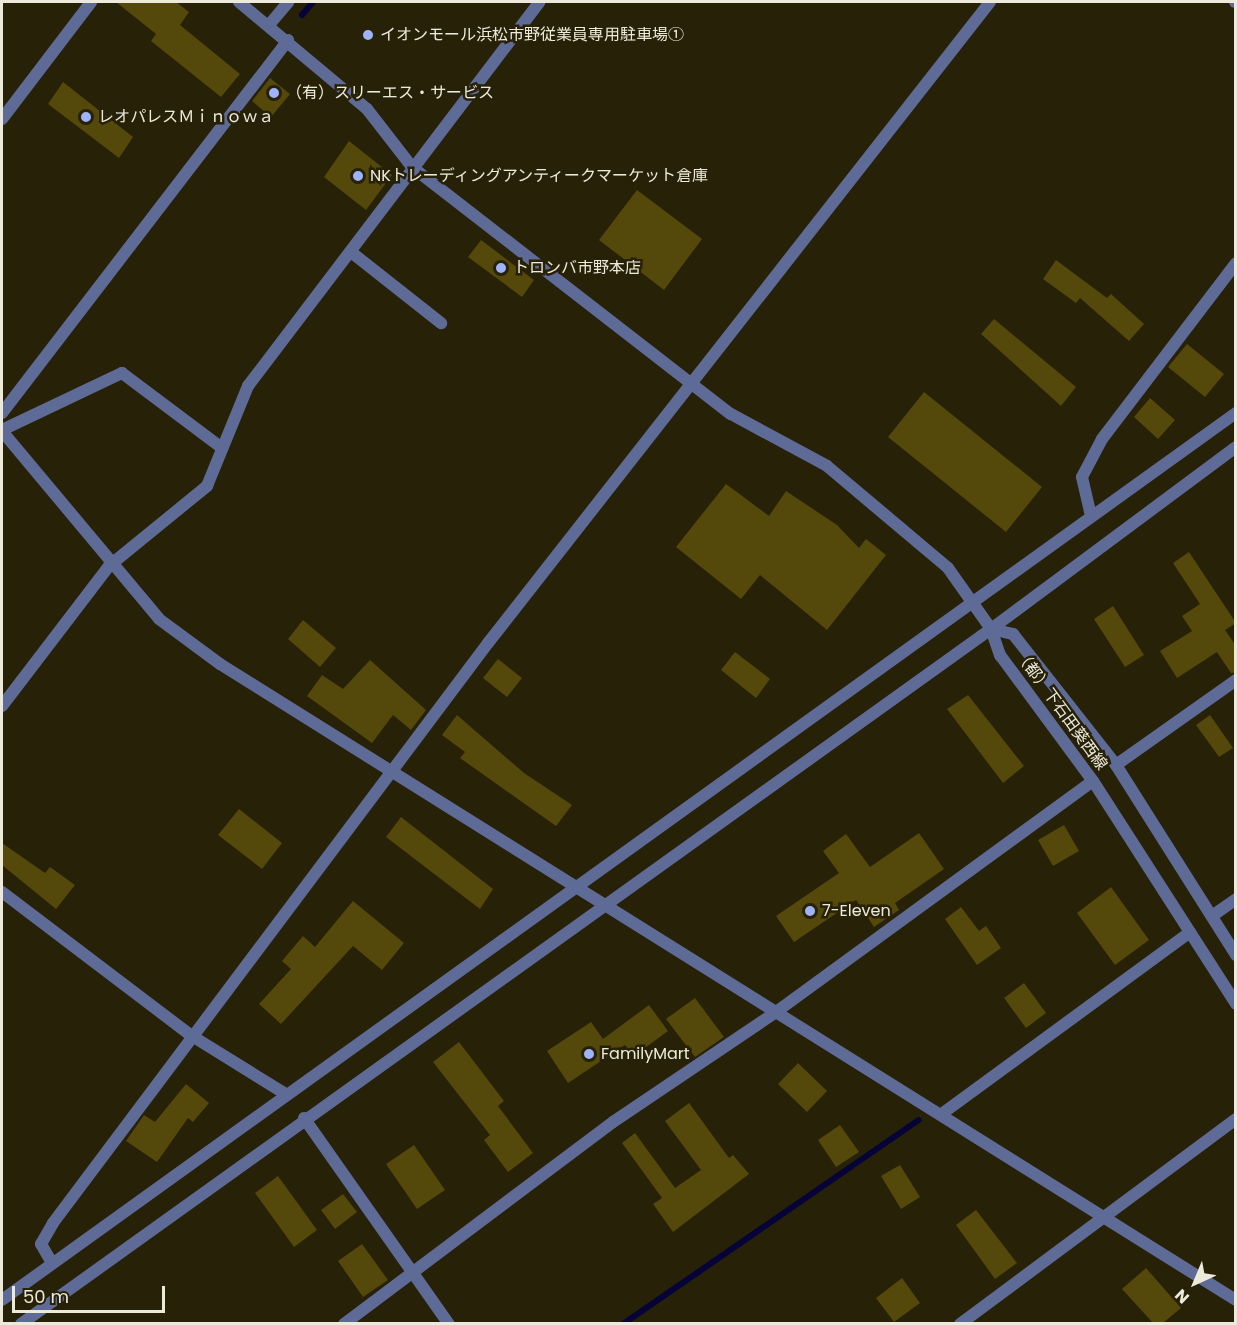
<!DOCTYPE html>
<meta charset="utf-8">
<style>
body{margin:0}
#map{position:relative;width:1237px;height:1325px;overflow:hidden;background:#272107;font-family:Poppins,"Noto Sans JP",sans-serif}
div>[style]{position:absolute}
.stream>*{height:6px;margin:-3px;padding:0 3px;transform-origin:3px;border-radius:3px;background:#060338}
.building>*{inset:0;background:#54480a}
.minor>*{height:12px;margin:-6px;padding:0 6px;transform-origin:6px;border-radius:6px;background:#5f6b97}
.tertiary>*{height:12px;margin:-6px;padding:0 6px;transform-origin:6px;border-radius:6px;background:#5f6b97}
.dots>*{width:16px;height:16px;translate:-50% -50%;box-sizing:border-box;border:3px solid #272107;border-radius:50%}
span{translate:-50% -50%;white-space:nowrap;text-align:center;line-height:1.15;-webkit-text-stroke:5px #272107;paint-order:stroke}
.poi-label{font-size:16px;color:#eeeadb}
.left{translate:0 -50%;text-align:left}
.street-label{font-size:16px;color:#eeeadb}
.frame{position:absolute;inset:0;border:3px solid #eeeadb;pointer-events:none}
.north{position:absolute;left:1165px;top:1253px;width:60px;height:60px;-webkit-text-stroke:4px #272107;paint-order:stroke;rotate:224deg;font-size:16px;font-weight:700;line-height:24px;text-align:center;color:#eeeadb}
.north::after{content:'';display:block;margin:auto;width:21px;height:27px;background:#eeeadb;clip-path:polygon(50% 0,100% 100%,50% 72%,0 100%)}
.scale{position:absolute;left:12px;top:1286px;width:153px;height:27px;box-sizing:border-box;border:3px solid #eeeadb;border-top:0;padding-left:8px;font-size:18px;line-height:21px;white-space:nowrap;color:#eeeadb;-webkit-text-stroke:4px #272107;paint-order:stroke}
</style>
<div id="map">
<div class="stream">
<div style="left:302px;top:15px;width:17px;rotate:-50deg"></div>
<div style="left:623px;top:1324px;width:359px;rotate:-34.6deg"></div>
</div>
<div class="building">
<div style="clip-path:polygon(116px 2px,176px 2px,189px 12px,180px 25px,240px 74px,221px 97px,151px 41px,156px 34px)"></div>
<div style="clip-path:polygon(270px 78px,290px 94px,271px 117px,252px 101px)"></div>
<div style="clip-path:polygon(63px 82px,133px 137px,119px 158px,48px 104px)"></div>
<div style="clip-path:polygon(349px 141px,392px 175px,366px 210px,324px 177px)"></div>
<div style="clip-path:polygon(637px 190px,702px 239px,664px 290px,599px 240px)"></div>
<div style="clip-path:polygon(481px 240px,534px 280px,522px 297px,468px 257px)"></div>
<div style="clip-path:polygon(1056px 260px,1107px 298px,1111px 294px,1144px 324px,1129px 341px,1080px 298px,1076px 303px,1043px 279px)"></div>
<div style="clip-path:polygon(994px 319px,1076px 387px,1061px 406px,981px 334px)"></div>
<div style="clip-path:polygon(1187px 344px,1224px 374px,1205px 397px,1168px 367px)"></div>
<div style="clip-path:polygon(924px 392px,1042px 487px,1006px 532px,888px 437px)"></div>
<div style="clip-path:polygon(1150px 398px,1175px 420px,1158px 439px,1134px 417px)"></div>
<div style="clip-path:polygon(726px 484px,769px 516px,786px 491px,837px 525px,859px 548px,866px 539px,886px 555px,827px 630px,760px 575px,741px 599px,676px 547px)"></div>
<div style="clip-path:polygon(1189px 552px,1236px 623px,1225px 630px,1236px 646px,1236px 672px,1231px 673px,1217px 652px,1177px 678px,1160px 651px,1192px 631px,1182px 616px,1200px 604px,1173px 563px)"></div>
<div style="clip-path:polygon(1113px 606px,1144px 655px,1125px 667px,1094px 619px)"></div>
<div style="clip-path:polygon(303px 620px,336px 648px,320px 667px,288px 639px)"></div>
<div style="clip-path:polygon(735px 652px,770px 679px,756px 698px,721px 670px)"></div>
<div style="clip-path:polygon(498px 659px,522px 678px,507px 697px,483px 678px)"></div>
<div style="clip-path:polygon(370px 660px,426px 710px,411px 730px,393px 715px,372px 743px,307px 696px,322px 675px,343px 689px)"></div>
<div style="clip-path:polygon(968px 695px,1024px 766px,1003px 783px,947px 709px)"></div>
<div style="clip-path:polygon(457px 715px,524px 773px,572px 805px,556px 826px,460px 758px,465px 752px,442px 735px)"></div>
<div style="clip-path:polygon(1210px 715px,1233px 748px,1219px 757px,1196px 725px)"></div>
<div style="clip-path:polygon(239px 809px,282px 843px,262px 869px,218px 835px)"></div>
<div style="clip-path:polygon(401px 817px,493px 889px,480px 909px,386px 837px)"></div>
<div style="clip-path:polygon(1064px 825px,1079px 851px,1053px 866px,1038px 840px)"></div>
<div style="clip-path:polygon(919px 833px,944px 869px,895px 903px,899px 910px,874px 927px,856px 900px,794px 942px,776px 916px,839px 873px,823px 851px,846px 834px,870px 867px)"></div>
<div style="clip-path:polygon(2px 843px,45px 873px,50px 867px,75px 885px,56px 909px,2px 865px)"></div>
<div style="clip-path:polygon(1111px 887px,1149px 940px,1115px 965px,1077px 913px)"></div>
<div style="clip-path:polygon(353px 901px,404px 943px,382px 970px,353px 946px,281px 1024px,259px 1004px,291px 969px,282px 961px,303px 936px,315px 947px)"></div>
<div style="clip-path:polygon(961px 907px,979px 931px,986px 926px,1001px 948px,977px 965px,945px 919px)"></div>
<div style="clip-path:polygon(1024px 983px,1046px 1013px,1026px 1028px,1004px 998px)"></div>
<div style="clip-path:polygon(695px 998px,724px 1037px,695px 1057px,666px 1019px)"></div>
<div style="clip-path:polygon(649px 1005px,668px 1031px,634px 1056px,625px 1045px,568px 1083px,547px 1051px,591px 1022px,603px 1039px)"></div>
<div style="clip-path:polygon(459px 1042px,504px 1101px,498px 1106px,533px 1153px,508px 1172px,484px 1140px,490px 1135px,433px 1062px)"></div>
<div style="clip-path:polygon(798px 1063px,827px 1091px,807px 1112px,778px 1084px)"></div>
<div style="clip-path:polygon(186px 1084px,209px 1103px,193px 1122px,188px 1118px,157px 1162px,126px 1141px,144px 1115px,155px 1122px)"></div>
<div style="clip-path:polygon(689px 1103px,729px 1158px,733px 1155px,749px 1174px,673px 1232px,653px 1204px,662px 1198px,622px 1143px,635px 1133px,675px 1188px,701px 1170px,665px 1121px)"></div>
<div style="clip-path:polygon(840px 1125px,859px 1152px,836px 1167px,818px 1140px)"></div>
<div style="clip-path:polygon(414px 1145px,445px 1190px,417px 1209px,386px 1164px)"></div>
<div style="clip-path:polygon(900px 1165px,920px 1197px,901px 1209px,881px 1176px)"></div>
<div style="clip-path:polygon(278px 1176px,317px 1230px,294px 1247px,255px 1193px)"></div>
<div style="clip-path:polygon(343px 1194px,357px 1212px,335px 1229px,321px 1210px)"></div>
<div style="clip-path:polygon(976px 1210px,1017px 1263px,995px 1279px,956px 1225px)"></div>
<div style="clip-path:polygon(362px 1244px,388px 1280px,363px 1297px,338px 1261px)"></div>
<div style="clip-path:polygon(1146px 1268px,1181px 1308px,1163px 1323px,1153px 1323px,1122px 1289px)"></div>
<div style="clip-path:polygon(902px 1278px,920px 1303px,894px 1322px,876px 1298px)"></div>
</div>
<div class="minor">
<div style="left:1235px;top:2px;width:1px"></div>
<div style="left:2px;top:119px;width:147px;rotate:-52.7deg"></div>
<div style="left:351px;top:252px;width:115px;rotate:38.3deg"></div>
<div style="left:2px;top:413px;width:470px;rotate:-52.5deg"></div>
<div style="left:2px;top:430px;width:133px;rotate:-25.4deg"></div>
<div style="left:122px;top:373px;width:125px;rotate:36.9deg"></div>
<div style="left:1091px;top:516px;width:40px;rotate:-103deg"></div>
<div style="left:1082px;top:477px;width:43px;rotate:-62.2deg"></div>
<div style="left:1102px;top:439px;width:221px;rotate:-52.7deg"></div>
<div style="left:2px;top:706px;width:176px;rotate:-52.6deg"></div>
<div style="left:109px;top:566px;width:127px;rotate:-39.2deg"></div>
<div style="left:207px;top:486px;width:108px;rotate:-67.7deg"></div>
<div style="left:248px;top:386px;width:482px;rotate:-52.8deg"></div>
<div style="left:1116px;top:765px;width:147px;rotate:-35.3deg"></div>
<div style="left:2px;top:892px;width:238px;rotate:37.2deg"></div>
<div style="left:192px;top:1036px;width:108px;rotate:31.8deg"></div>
<div style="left:1212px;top:916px;width:29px;rotate:-35deg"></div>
<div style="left:943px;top:1113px;width:306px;rotate:-36.2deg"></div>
<div style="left:304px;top:1118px;width:252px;rotate:54.9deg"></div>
<div style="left:52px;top:1263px;width:22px;rotate:-120deg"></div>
<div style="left:41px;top:1244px;width:24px;rotate:-60deg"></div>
<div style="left:53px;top:1223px;width:725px;rotate:-53.13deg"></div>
<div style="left:488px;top:643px;width:814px;rotate:-51.93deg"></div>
<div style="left:344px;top:1324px;width:336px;rotate:-36.9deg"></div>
<div style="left:613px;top:1122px;width:197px;rotate:-34deg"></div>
<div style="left:776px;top:1012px;width:392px;rotate:-36.1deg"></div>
<div style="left:960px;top:1324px;width:344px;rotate:-36.6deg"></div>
</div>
<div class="tertiary">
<div style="left:239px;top:2px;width:167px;rotate:39.9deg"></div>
<div style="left:367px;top:109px;width:73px;rotate:52.2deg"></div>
<div style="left:412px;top:167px;width:403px;rotate:37.8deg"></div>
<div style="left:731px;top:414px;width:109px;rotate:28.4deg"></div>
<div style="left:827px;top:466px;width:158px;rotate:40.1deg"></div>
<div style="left:948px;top:568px;width:75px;rotate:54.8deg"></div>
<div style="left:991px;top:629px;width:28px;rotate:71deg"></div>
<div style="left:1000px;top:655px;width:157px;rotate:53.6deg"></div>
<div style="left:1093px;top:781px;width:265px;rotate:57.3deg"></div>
<div style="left:269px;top:25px;width:30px;rotate:-50deg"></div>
<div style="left:2px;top:431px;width:245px;rotate:50.1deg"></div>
<div style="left:159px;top:619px;width:76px;rotate:36.4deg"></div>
<div style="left:220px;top:664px;width:1199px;rotate:32.05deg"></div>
<div style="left:991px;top:629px;width:23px;rotate:13deg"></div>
<div style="left:1013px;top:634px;width:167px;rotate:51.8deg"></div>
<div style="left:1116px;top:765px;width:225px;rotate:57.7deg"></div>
<div style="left:2px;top:1300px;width:1520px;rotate:-35.71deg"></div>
<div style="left:21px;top:1324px;width:1193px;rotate:-35.62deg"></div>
<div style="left:991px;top:629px;width:305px;rotate:-36.6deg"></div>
</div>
<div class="dots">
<div style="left:368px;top:35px;background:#9fb3fd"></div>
<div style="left:274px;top:93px;background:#9fb3fd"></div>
<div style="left:86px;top:117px;background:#9fb3fd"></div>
<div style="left:358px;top:176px;background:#9fb3fd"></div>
<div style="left:501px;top:268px;background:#9fb3fd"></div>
<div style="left:810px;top:911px;background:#9fb3fd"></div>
<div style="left:589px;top:1054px;background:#9fb3fd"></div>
</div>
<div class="poi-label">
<span class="left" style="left:380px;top:35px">イオンモール浜松市野従業員専用駐車場①</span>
<span class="left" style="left:286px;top:93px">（有）スリーエス・サービス</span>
<span class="left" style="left:98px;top:117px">レオパレスＭｉｎｏｗａ</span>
<span class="left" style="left:370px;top:176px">NKトレーディングアンティークマーケット倉庫</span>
<span class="left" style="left:513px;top:268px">トロンバ市野本店</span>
<span class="left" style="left:822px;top:911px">7-Eleven</span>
<span class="left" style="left:601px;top:1054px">FamilyMart</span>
</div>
<div class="street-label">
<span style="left:1061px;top:710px;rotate:54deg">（都）下石田葵西線</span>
</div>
<div class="frame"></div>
<div class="north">N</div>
<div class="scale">50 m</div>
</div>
